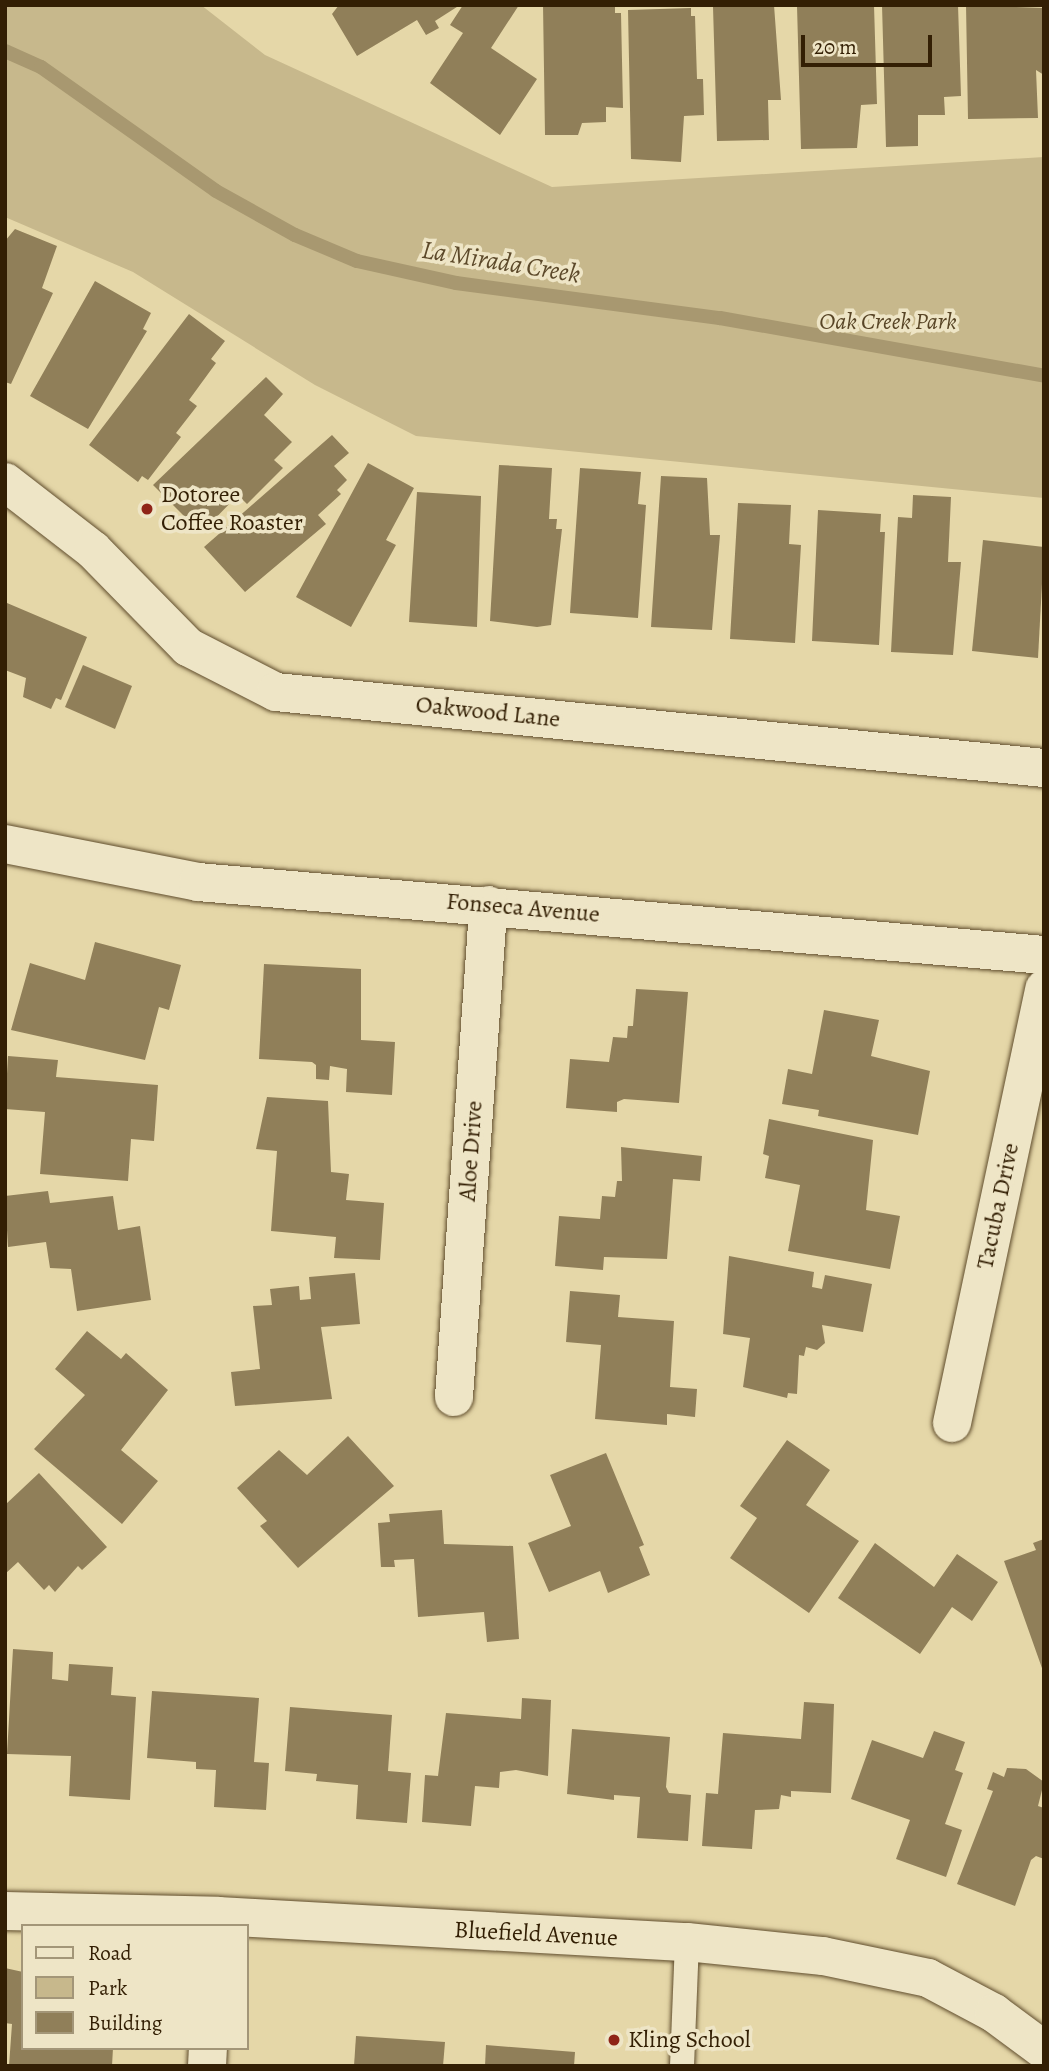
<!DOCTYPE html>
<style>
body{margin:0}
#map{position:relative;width:1049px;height:2071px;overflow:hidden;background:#e5d7a8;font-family:Alegreya,serif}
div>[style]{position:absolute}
.green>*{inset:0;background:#c7b88c}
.stream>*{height:14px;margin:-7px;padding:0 7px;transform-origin:7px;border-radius:7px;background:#a89870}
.building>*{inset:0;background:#907f59}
.roads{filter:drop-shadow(0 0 2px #604d2d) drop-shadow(0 0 2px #604d2d)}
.service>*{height:24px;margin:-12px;padding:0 12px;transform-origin:12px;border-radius:12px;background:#eee5c6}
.minor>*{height:38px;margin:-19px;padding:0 19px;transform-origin:19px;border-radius:19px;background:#eee5c6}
.dots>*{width:19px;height:19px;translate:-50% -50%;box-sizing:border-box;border:4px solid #eee5c6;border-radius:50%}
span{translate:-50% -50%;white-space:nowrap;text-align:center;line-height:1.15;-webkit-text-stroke:7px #eee5c6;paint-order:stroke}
.park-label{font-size:24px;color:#584526;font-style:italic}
.poi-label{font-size:24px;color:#331f04}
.left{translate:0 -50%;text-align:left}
.street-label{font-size:24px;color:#331f04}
.water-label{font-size:26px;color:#5c492a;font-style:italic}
.frame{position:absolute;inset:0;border:7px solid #331f04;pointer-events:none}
.legend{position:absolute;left:21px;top:1924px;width:228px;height:126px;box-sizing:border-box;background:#eee5c6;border:2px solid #a39678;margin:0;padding:9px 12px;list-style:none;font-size:21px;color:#331f04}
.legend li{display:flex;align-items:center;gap:14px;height:35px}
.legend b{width:35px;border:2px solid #a39678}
.scale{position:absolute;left:801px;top:35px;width:131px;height:32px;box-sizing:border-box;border:4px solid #331f04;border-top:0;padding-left:9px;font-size:21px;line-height:24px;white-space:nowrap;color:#331f04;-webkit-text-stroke:5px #eee5c6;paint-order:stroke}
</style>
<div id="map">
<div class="green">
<div style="clip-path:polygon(5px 5px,201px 5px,265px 55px,552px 187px,1044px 157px,1044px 498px,416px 436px,315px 385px,133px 272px,5px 217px)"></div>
</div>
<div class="stream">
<div style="left:5px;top:51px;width:39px;rotate:24deg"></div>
<div style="left:41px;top:67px;width:214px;rotate:35.3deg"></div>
<div style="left:216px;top:191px;width:90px;rotate:29.1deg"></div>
<div style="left:295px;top:235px;width:67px;rotate:22.8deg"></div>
<div style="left:357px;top:261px;width:101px;rotate:12.5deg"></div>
<div style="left:456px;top:283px;width:266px;rotate:7.6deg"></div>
<div style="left:720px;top:318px;width:329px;rotate:10.1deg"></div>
</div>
<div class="building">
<div style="clip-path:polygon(339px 5px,460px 5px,435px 21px,439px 28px,426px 35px,417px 20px,357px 56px,332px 14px)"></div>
<div style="clip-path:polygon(463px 5px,519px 5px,491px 48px,537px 79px,500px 135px,430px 83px,463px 33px,450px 25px)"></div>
<div style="clip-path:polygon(543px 5px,615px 5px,615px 13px,621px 13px,623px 108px,606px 107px,606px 122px,582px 123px,578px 135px,545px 135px)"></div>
<div style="clip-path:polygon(774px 5px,781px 100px,768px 100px,769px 140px,717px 141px,713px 7px)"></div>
<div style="clip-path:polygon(874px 5px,877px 104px,861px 105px,857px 148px,801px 149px,797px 6px)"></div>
<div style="clip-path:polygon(882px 5px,958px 5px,961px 96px,944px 97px,945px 115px,918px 115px,918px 146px,886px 147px)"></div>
<div style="clip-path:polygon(966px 5px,1044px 8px,1044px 75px,1036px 70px,1038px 118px,968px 119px)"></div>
<div style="clip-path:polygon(691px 8px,691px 16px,695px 16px,697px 79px,703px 79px,704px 115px,684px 116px,681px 162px,631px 159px,628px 10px)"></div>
<div style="clip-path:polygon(15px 229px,57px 246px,42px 288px,53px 293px,11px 384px,5px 382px,5px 241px)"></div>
<div style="clip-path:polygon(95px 281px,151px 313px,143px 329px,147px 331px,88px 429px,30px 396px)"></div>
<div style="clip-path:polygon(189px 314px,225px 341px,211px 359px,216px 363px,189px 400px,197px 406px,176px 433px,181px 437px,148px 480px,142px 476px,138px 482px,89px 445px)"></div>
<div style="clip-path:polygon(266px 377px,283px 394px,264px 415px,292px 442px,274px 460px,283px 468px,247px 504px,238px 495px,201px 533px,153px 485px)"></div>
<div style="clip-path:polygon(332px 435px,349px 453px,334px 466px,347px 480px,337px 490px,341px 494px,318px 515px,326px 524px,245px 592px,204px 547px)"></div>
<div style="clip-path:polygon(368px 463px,414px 488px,386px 540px,396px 545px,351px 627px,296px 597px)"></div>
<div style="clip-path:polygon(499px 465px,552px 468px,549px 519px,557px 519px,556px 529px,562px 529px,551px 625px,537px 627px,490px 621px)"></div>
<div style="clip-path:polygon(580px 468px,641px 472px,638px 504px,646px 505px,638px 618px,570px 613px)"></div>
<div style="clip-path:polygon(661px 476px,707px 478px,710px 535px,720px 535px,712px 630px,651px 627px)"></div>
<div style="clip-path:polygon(417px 492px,481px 496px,477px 627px,409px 622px)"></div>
<div style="clip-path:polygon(913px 495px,951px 497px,948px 562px,961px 562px,953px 655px,891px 652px,898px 517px,912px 518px)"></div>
<div style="clip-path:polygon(738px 503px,791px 505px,789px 544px,801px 545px,795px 643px,730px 639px)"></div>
<div style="clip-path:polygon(818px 510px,881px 514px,880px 532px,885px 532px,879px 645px,812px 641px)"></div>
<div style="clip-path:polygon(983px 540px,1044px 547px,1038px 658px,972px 651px)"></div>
<div style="clip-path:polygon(7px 603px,87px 637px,61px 700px,56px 698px,51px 709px,23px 697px,26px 678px,5px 670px)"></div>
<div style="clip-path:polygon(83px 665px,132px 686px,115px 729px,65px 707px)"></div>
<div style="clip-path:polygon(95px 942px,181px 965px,169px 1010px,159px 1007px,145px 1060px,11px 1030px,30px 963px,85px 980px)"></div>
<div style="clip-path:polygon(264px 964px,361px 969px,361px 1040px,395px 1042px,392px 1095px,346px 1092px,347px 1069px,330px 1066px,329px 1080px,316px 1079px,316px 1065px,312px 1062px,259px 1059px)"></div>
<div style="clip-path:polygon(636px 989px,688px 992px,679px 1103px,624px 1099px,617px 1102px,617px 1112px,566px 1108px,570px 1059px,609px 1062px,613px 1037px,627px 1038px,628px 1026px,633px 1026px)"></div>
<div style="clip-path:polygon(824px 1010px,879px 1020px,871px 1056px,930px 1071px,918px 1135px,818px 1116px,819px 1110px,782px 1104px,788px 1069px,812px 1074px)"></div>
<div style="clip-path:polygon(8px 1056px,58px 1060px,56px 1077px,158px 1085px,154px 1141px,131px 1139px,128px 1181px,40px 1174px,45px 1112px,5px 1109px)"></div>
<div style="clip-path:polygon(267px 1097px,328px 1101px,331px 1172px,349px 1174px,346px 1200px,384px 1203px,380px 1260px,334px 1258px,336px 1237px,271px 1231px,277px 1151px,256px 1149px)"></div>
<div style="clip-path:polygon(769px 1119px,873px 1140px,866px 1210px,900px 1216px,890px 1269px,788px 1251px,800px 1185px,765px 1178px,769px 1156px,763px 1154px)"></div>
<div style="clip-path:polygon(621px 1147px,702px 1156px,700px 1181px,673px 1179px,667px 1259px,604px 1257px,603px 1270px,555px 1266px,559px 1216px,600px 1219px,602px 1196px,615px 1197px,617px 1181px,622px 1181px)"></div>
<div style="clip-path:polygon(48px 1191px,50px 1203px,113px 1196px,118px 1230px,140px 1226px,151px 1300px,77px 1311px,71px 1269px,50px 1268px,46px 1242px,8px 1247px,5px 1196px)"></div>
<div style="clip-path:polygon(729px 1256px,814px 1272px,812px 1287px,822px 1289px,825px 1275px,872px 1284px,863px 1332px,822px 1325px,825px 1343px,817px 1350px,806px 1347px,804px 1356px,799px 1355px,797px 1394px,788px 1393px,787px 1398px,743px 1387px,750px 1338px,723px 1334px)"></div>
<div style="clip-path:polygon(355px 1273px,360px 1324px,321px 1327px,332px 1399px,235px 1406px,231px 1372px,260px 1369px,253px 1306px,272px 1305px,270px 1289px,299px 1286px,300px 1300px,311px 1299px,309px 1277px)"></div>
<div style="clip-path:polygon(570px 1291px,620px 1295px,618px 1317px,674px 1321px,670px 1387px,697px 1389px,695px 1417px,667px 1414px,667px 1425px,595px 1419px,601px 1345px,566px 1342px)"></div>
<div style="clip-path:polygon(87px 1331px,121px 1359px,126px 1353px,168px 1390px,121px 1450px,158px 1481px,122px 1524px,34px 1449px,85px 1395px,55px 1369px)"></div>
<div style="clip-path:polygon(348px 1436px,394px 1486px,298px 1568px,260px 1526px,267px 1521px,237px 1488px,279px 1450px,307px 1475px)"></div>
<div style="clip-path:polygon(787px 1440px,830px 1470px,806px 1505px,859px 1541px,809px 1613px,730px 1558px,757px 1518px,740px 1506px)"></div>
<div style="clip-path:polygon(606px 1453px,644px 1545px,639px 1547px,650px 1575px,608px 1593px,600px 1571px,549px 1592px,528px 1543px,571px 1526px,550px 1475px)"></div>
<div style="clip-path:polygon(39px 1473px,107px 1547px,82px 1570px,78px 1566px,55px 1592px,49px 1585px,44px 1590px,18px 1562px,5px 1574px,5px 1505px)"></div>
<div style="clip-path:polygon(442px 1510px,444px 1544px,513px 1546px,519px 1639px,487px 1642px,484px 1612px,418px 1617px,414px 1559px,394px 1560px,395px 1567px,381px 1567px,378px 1523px,390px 1522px,389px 1514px)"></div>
<div style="clip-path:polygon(1044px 1539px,1044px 1671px,1043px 1671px,1004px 1561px,1036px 1550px,1033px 1543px)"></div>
<div style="clip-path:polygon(875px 1543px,934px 1587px,957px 1554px,998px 1582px,972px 1621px,952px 1607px,920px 1654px,838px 1598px)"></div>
<div style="clip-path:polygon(13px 1649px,53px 1652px,52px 1679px,68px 1681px,69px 1664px,113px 1667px,111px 1695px,136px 1697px,130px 1800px,69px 1796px,71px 1756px,7px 1754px)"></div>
<div style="clip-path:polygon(152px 1691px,259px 1698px,254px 1762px,269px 1763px,266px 1810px,214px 1807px,216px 1770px,196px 1769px,196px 1762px,147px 1758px)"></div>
<div style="clip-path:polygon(522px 1698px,551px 1700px,548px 1776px,516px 1770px,500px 1772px,499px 1788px,475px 1786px,471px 1826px,422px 1822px,425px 1775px,438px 1776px,446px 1713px,521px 1719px)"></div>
<div style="clip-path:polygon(804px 1702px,834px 1704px,831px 1793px,791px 1791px,791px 1797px,781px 1795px,779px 1809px,755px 1810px,752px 1849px,702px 1846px,706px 1793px,718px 1794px,723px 1733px,801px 1739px)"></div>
<div style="clip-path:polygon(290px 1707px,392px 1715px,388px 1771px,411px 1773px,407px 1823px,356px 1819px,358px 1785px,316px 1781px,317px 1774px,285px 1771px)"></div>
<div style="clip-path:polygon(572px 1729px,670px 1737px,666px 1787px,669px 1793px,691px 1795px,688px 1841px,637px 1838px,640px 1797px,614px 1795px,614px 1800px,567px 1794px)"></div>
<div style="clip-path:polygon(934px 1731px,965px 1742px,955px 1770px,963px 1773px,945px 1824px,962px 1830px,946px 1877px,896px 1859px,910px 1820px,851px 1799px,872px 1740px,923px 1758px)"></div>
<div style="clip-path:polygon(1007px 1768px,1026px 1769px,1044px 1782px,1038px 1806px,1044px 1808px,1044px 1859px,1036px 1856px,1031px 1860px,1015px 1906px,957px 1884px,993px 1791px,987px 1789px,993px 1772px,1004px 1777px)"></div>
<div style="clip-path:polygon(5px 1968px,23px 1972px,23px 2048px,113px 2048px,112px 2066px,9px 2066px,12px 2024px,5px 2023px)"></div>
<div style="clip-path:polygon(356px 2036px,445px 2042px,443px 2066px,354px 2066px)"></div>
<div style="clip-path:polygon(486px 2045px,575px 2052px,574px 2066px,485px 2066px)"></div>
</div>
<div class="roads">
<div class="service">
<div style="left:682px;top:2066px;width:124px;rotate:-87.7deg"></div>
</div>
<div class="minor">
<div style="left:5px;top:482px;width:111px;rotate:37.7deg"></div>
<div style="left:93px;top:550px;width:136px;rotate:45.6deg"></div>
<div style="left:188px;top:647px;width:99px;rotate:27.1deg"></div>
<div style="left:276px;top:692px;width:772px;rotate:5.65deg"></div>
<div style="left:5px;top:844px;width:197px;rotate:11.1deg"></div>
<div style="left:198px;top:882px;width:849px;rotate:4.93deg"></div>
<div style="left:454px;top:1397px;width:493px;rotate:-86deg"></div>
<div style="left:952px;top:1423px;width:444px;rotate:-78deg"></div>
<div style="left:5px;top:1911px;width:213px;rotate:1.3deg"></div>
<div style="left:218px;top:1916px;width:470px;rotate:3.2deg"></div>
<div style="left:687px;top:1942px;width:137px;rotate:5.9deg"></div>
<div style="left:823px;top:1956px;width:107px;rotate:11.8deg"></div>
<div style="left:928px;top:1978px;width:75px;rotate:27.9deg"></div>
<div style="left:994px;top:2013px;width:62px;rotate:36.5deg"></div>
<div style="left:207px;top:2066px;width:18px;rotate:-87deg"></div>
</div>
</div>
<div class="dots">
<div style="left:147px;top:509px;background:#8f2418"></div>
<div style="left:614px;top:2040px;background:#8f2418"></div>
</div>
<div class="park-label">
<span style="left:888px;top:322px">Oak Creek Park</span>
</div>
<div class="poi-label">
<span class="left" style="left:161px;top:509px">Dotoree<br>Coffee Roaster</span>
<span class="left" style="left:628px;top:2040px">Kling School</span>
</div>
<div class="street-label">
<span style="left:488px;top:712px;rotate:6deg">Oakwood Lane</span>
<span style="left:523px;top:908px;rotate:5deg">Fonseca Avenue</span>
<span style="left:471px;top:1151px;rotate:-86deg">Aloe Drive</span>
<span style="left:998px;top:1206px;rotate:-78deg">Tacuba Drive</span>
<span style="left:536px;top:1934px;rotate:3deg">Bluefield Avenue</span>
</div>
<div class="water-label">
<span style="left:501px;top:262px;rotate:9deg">La Mirada Creek</span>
</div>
<div class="frame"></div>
<ul class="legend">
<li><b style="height:9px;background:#eee5c6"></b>Road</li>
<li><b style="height:19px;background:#c7b88c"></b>Park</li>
<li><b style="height:19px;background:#907f59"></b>Building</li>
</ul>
<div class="scale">20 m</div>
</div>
